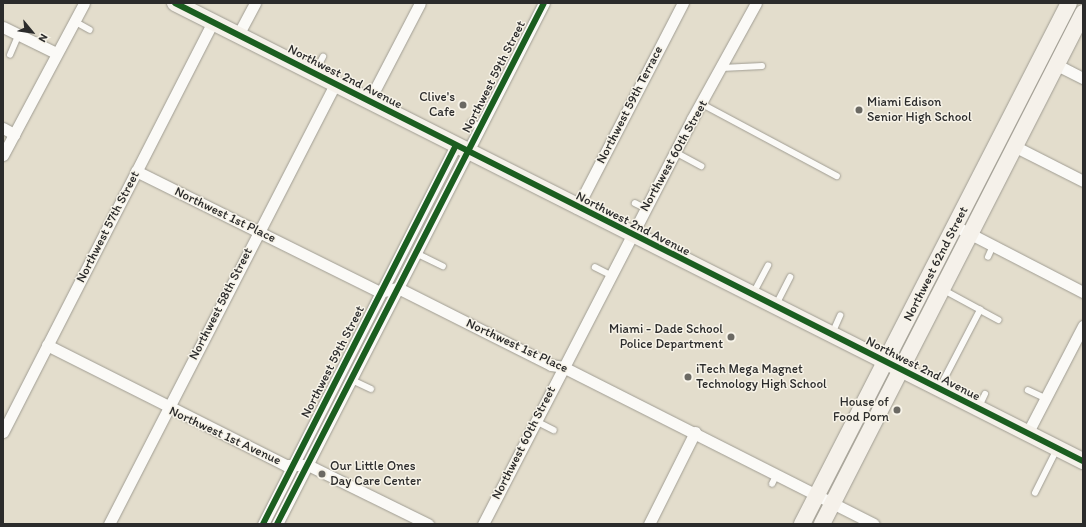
<!DOCTYPE html>
<style>
body{margin:0}
#map{position:relative;width:1086px;height:527px;overflow:hidden;background:#e3ddcc;font-family:Itim,sans-serif}
div>[style]{position:absolute}
.roads{filter:drop-shadow(0 0 1px #a09d93) drop-shadow(0 0 1px #a09d93)}
.lane>*{height:5.5px;margin:-2.75px;padding:0 2.75px;transform-origin:2.75px;border-radius:2.75px;background:#fbfaf7}
.street>*{height:11px;margin:-5.5px;padding:0 5.5px;transform-origin:5.5px;border-radius:5.5px;background:#fbfaf7}
.secondary>*{height:16px;margin:-8px;padding:0 8px;transform-origin:8px;border-radius:8px;background:#f5f1ea}
.cycleway>*{height:6px;margin:-3px;padding:0 3px;transform-origin:3px;border-radius:3px;background:#1b5e20}
.dots>*{width:11px;height:11px;translate:-50% -50%;box-sizing:border-box;border:2px solid #f7f3e8;border-radius:50%}
span{translate:-50% -50%;white-space:nowrap;text-align:center;line-height:1.15;-webkit-text-stroke:3px #f7f3e8;paint-order:stroke}
.street-label{font-size:13px;color:#2b2b2b}
.poi-label{font-size:13px;color:#2b2b2b}
.right{translate:-100% -50%;text-align:right}
.left{translate:0 -50%;text-align:left}
.frame{position:absolute;inset:0;border:4px solid #2b2b2b;pointer-events:none}
.north{position:absolute;left:12px;top:12px;width:40px;height:40px;-webkit-text-stroke:3px #f7f3e8;paint-order:stroke;rotate:119deg;font-size:11px;font-weight:700;line-height:16px;text-align:center;color:#2b2b2b}
.north::after{content:'';display:block;margin:auto;width:14px;height:18px;background:#2b2b2b;clip-path:polygon(50% 0,100% 100%,50% 72%,0 100%)}
</style>
<div id="map">
<div class="roads">
<div class="lane">
<div style="left:74px;top:21px;width:18px;rotate:29deg"></div>
<div style="left:10px;top:55px;width:23px;rotate:-67deg"></div>
<div style="left:722px;top:68px;width:40px;rotate:-2.9deg"></div>
<div style="left:315px;top:72px;width:17px;rotate:-62deg"></div>
<div style="left:702px;top:104px;width:153px;rotate:28.1deg"></div>
<div style="left:471px;top:122px;width:11px;rotate:27deg"></div>
<div style="left:675px;top:152px;width:30px;rotate:28deg"></div>
<div style="left:635px;top:203px;width:11px;rotate:27deg"></div>
<div style="left:416px;top:253px;width:30px;rotate:26deg"></div>
<div style="left:988px;top:257px;width:12px;rotate:-66deg"></div>
<div style="left:595px;top:267px;width:18px;rotate:27deg"></div>
<div style="left:753px;top:294px;width:32px;rotate:-62deg"></div>
<div style="left:776px;top:305px;width:31px;rotate:-63deg"></div>
<div style="left:980px;top:310px;width:21px;rotate:28deg"></div>
<div style="left:832px;top:334px;width:20px;rotate:-66deg"></div>
<div style="left:352px;top:380px;width:21px;rotate:25deg"></div>
<div style="left:940px;top:387px;width:87px;rotate:-62.5deg"></div>
<div style="left:980px;top:310px;width:42px;rotate:-151.6deg"></div>
<div style="left:1028px;top:390px;width:19px;rotate:25deg"></div>
<div style="left:979px;top:407px;width:14px;rotate:-65deg"></div>
<div style="left:536px;top:421px;width:20px;rotate:27deg"></div>
<div style="left:772px;top:484px;width:11px;rotate:-63deg"></div>
<div style="left:1035px;top:493px;width:49px;rotate:-63.4deg"></div>
</div>
<div class="street">
<div style="left:3px;top:27px;width:59px;rotate:26.1deg"></div>
<div style="left:238px;top:35px;width:36px;rotate:-62deg"></div>
<div style="left:1057px;top:65px;width:29px;rotate:27deg"></div>
<div style="left:369px;top:101px;width:110px;rotate:-62.5deg"></div>
<div style="left:3px;top:128px;width:13px;rotate:29deg"></div>
<div style="left:1016px;top:147px;width:75px;rotate:26.9deg"></div>
<div style="left:3px;top:155px;width:172px;rotate:-61.9deg"></div>
<div style="left:136px;top:171px;width:272px;rotate:26.4deg"></div>
<div style="left:380px;top:292px;width:18px;rotate:-13deg"></div>
<div style="left:398px;top:288px;width:171px;rotate:26.7deg"></div>
<div style="left:551px;top:365px;width:12px;rotate:9deg"></div>
<div style="left:563px;top:367px;width:348px;rotate:26.8deg"></div>
<div style="left:577px;top:208px;width:231px;rotate:-62.7deg"></div>
<div style="left:955px;top:226px;width:144px;rotate:27.3deg"></div>
<div style="left:47px;top:345px;width:267px;rotate:26.7deg"></div>
<div style="left:286px;top:465px;width:22px"></div>
<div style="left:308px;top:465px;width:134px;rotate:26.2deg"></div>
<div style="left:3px;top:432px;width:461px;rotate:-62.9deg"></div>
<div style="left:1027px;top:434px;width:122px;rotate:-62.6deg"></div>
<div style="left:109px;top:524px;width:495px;rotate:-62.8deg"></div>
<div style="left:263px;top:524px;width:424px;rotate:-63deg"></div>
<div style="left:277px;top:524px;width:585px;rotate:-62.87deg"></div>
<div style="left:483px;top:524px;width:456px;rotate:-62.7deg"></div>
<div style="left:692px;top:119px;width:132px;rotate:-61.1deg"></div>
<div style="left:649px;top:524px;width:103px;rotate:-63.4deg"></div>
</div>
<div class="secondary">
<div style="left:175px;top:3px;width:1017px;rotate:26.77deg"></div>
<div style="left:802px;top:524px;width:585px;rotate:-62.87deg"></div>
<div style="left:822px;top:524px;width:574px;rotate:-62.94deg"></div>
</div>
</div>
<div class="cycleway">
<div style="left:175px;top:3px;width:1017px;rotate:26.77deg"></div>
<div style="left:263px;top:524px;width:424px;rotate:-63deg"></div>
<div style="left:277px;top:524px;width:585px;rotate:-62.87deg"></div>
</div>
<div class="dots">
<div style="left:463px;top:105px;background:#6b6963"></div>
<div style="left:859px;top:110px;background:#6b6963"></div>
<div style="left:731px;top:337px;background:#6b6963"></div>
<div style="left:688px;top:377px;background:#6b6963"></div>
<div style="left:897px;top:410px;background:#6b6963"></div>
<div style="left:322px;top:474px;background:#6b6963"></div>
</div>
<div class="street-label">
<span style="left:345px;top:77px;rotate:27deg">Northwest 2nd Avenue</span>
<span style="left:494px;top:77px;rotate:-63deg">Northwest 59th Street</span>
<span style="left:630px;top:105px;rotate:-63deg">Northwest 59th Terrace</span>
<span style="left:674px;top:156px;rotate:-61deg">Northwest 60th Street</span>
<span style="left:225px;top:215px;rotate:26deg">Northwest 1st Place</span>
<span style="left:633px;top:224px;rotate:27deg">Northwest 2nd Avenue</span>
<span style="left:108px;top:227px;rotate:-63deg">Northwest 57th Street</span>
<span style="left:936px;top:264px;rotate:-63deg">Northwest 62nd Street</span>
<span style="left:221px;top:304px;rotate:-63deg">Northwest 58th Street</span>
<span style="left:517px;top:346px;rotate:25deg">Northwest 1st Place</span>
<span style="left:333px;top:362px;rotate:-63deg">Northwest 59th Street</span>
<span style="left:923px;top:369px;rotate:27deg">Northwest 2nd Avenue</span>
<span style="left:225px;top:436px;rotate:25deg">Northwest 1st Avenue</span>
<span style="left:524px;top:443px;rotate:-63deg">Northwest 60th Street</span>
</div>
<div class="poi-label">
<span class="right" style="left:455px;top:105px">Clive's<br>Cafe</span>
<span class="left" style="left:867px;top:110px">Miami Edison<br>Senior High School</span>
<span class="right" style="left:723px;top:337px">Miami - Dade School<br>Police Department</span>
<span class="left" style="left:696px;top:377px">iTech Mega Magnet<br>Technology High School</span>
<span class="right" style="left:889px;top:410px">House of<br>Food Porn</span>
<span class="left" style="left:330px;top:474px">Our Little Ones<br>Day Care Center</span>
</div>
<div class="frame"></div>
<div class="north">N</div>
</div>
